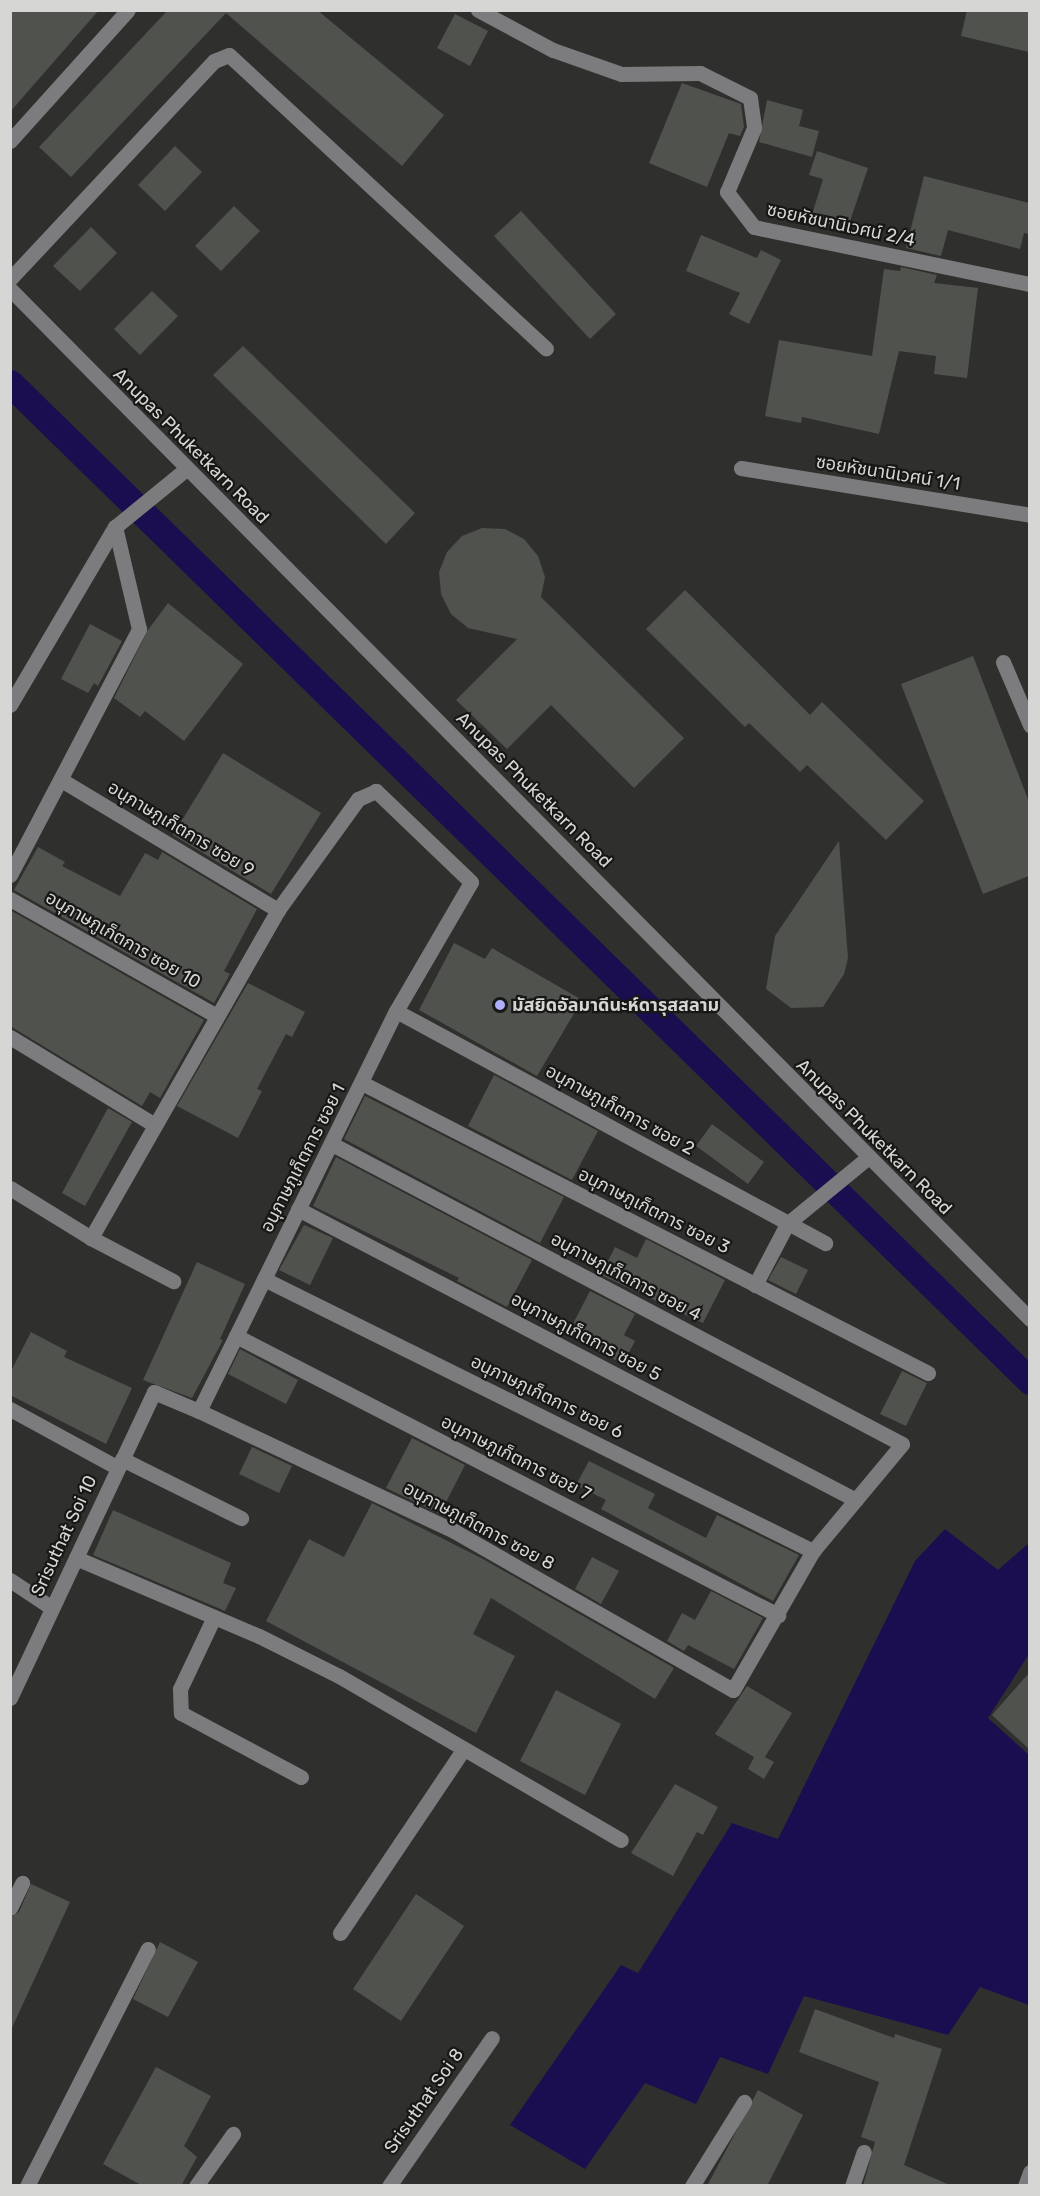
<!DOCTYPE html>
<meta charset="utf-8">
<style>
body{margin:0}
#map{position:relative;width:1040px;height:2196px;overflow:hidden;background:#2f302d;font-family:Rubik,"Noto Sans Thai",sans-serif}
div>[style]{position:absolute}
.water>*{inset:0;background:#1b0e50}
.canal>*{height:27px;margin:-13.5px;padding:0 13.5px;transform-origin:13.5px;border-radius:13.5px;background:#1b0e50}
.building>*{inset:0;background:#50524e}
.minor>*{height:15px;margin:-7.5px;padding:0 7.5px;transform-origin:7.5px;border-radius:7.5px;background:#7c7c7e}
.dots>*{width:16px;height:16px;translate:-50% -50%;box-sizing:border-box;border:3px solid #171816;border-radius:50%}
span{translate:-50% -50%;white-space:nowrap;text-align:center;line-height:1.15;-webkit-text-stroke:4.5px #171816;paint-order:stroke}
.street-label{font-size:18px;color:#d6d7d5}
.poi-label{font-size:18px;color:#d6d7d5;font-weight:700}
.left{translate:0 -50%;text-align:left}
.frame{position:absolute;inset:0;border:12px solid #d6d7d5;pointer-events:none}
</style>
<div id="map">
<div class="water">
<div style="clip-path:polygon(945px 1529px,998px 1570px,1029px 1543px,1029px 1654px,988px 1718px,1029px 1755px,1029px 2005px,980px 1987px,948px 2035px,804px 1996px,768px 2074px,720px 2057px,696px 2104px,645px 2083px,585px 2169px,510px 2125px,621px 1965px,638px 1973px,732px 1823px,778px 1839px,915px 1561px)"></div>
</div>
<div class="canal">
<div style="left:10px;top:383px;width:1427px;rotate:44.38deg"></div>
</div>
<div class="building">
<div style="clip-path:polygon(10px 10px,99px 10px,10px 112px)"></div>
<div style="clip-path:polygon(168px 10px,317px 10px,444px 115px,402px 166px,226px 13px,71px 177px,39px 147px)"></div>
<div style="clip-path:polygon(967px 10px,1029px 10px,1029px 52px,961px 36px)"></div>
<div style="clip-path:polygon(455px 14px,488px 31px,470px 66px,437px 48px)"></div>
<div style="clip-path:polygon(682px 83px,741px 104px,744px 127px,740px 136px,729px 133px,707px 187px,649px 163px)"></div>
<div style="clip-path:polygon(767px 100px,803px 110px,799px 126px,819px 131px,812px 157px,759px 142px)"></div>
<div style="clip-path:polygon(175px 146px,202px 172px,165px 211px,138px 185px)"></div>
<div style="clip-path:polygon(817px 151px,868px 168px,847px 230px,811px 218px,823px 179px,809px 175px)"></div>
<div style="clip-path:polygon(924px 176px,1029px 203px,1029px 234px,1024px 233px,1020px 249px,948px 230px,941px 256px,906px 248px)"></div>
<div style="clip-path:polygon(234px 206px,260px 231px,221px 271px,195px 246px)"></div>
<div style="clip-path:polygon(521px 211px,616px 314px,590px 339px,494px 236px)"></div>
<div style="clip-path:polygon(91px 227px,117px 253px,80px 291px,53px 266px)"></div>
<div style="clip-path:polygon(701px 235px,757px 258px,761px 250px,781px 260px,749px 324px,729px 314px,740px 293px,686px 271px)"></div>
<div style="clip-path:polygon(901px 267px,937px 275px,934px 283px,978px 288px,967px 378px,934px 374px,936px 356px,899px 351px,879px 434px,802px 417px,801px 423px,765px 416px,779px 340px,872px 356px,884px 269px,900px 271px)"></div>
<div style="clip-path:polygon(152px 291px,178px 316px,140px 355px,114px 329px)"></div>
<div style="clip-path:polygon(243px 346px,415px 513px,386px 544px,213px 375px)"></div>
<div style="clip-path:polygon(482px 528px,505px 529px,524px 539px,538px 556px,545px 577px,541px 597px,684px 738px,634px 788px,551px 705px,507px 749px,456px 700px,517px 639px,468px 628px,451px 614px,441px 594px,439px 572px,447px 552px,462px 536px)"></div>
<div style="clip-path:polygon(685px 590px,810px 715px,822px 702px,924px 801px,886px 840px,807px 765px,800px 772px,749px 723px,745px 727px,646px 629px)"></div>
<div style="clip-path:polygon(168px 603px,243px 664px,184px 741px,145px 711px,140px 717px,114px 698px,148px 630px)"></div>
<div style="clip-path:polygon(90px 624px,122px 641px,98px 686px,94px 683px,88px 693px,61px 679px)"></div>
<div style="clip-path:polygon(973px 656px,1029px 802px,1029px 876px,983px 894px,901px 684px)"></div>
<div style="clip-path:polygon(223px 753px,321px 813px,271px 894px,173px 835px)"></div>
<div style="clip-path:polygon(839px 841px,848px 958px,844px 974px,823px 1007px,791px 1008px,766px 989px,775px 936px)"></div>
<div style="clip-path:polygon(38px 847px,65px 862px,62px 866px,120px 896px,145px 853px,158px 860px,162px 852px,257px 909px,224px 971px,230px 974px,214px 1003px,14px 890px)"></div>
<div style="clip-path:polygon(10px 910px,204px 1020px,160px 1098px,150px 1092px,142px 1106px,10px 1026px)"></div>
<div style="clip-path:polygon(454px 943px,485px 959px,492px 948px,582px 1000px,537px 1076px,419px 1010px)"></div>
<div style="clip-path:polygon(248px 983px,305px 1012px,292px 1037px,286px 1034px,257px 1089px,262px 1091px,238px 1138px,177px 1106px)"></div>
<div style="clip-path:polygon(494px 1075px,598px 1131px,572px 1180px,468px 1126px)"></div>
<div style="clip-path:polygon(365px 1096px,564px 1197px,540px 1243px,344px 1139px)"></div>
<div style="clip-path:polygon(108px 1108px,132px 1122px,85px 1206px,62px 1193px)"></div>
<div style="clip-path:polygon(712px 1124px,764px 1162px,748px 1184px,696px 1146px)"></div>
<div style="clip-path:polygon(336px 1157px,532px 1260px,507px 1307px,457px 1281px,459px 1278px,313px 1206px)"></div>
<div style="clip-path:polygon(304px 1225px,333px 1238px,310px 1285px,279px 1270px)"></div>
<div style="clip-path:polygon(646px 1239px,725px 1280px,703px 1323px,601px 1275px,615px 1247px,637px 1258px)"></div>
<div style="clip-path:polygon(781px 1257px,808px 1270px,796px 1294px,768px 1280px)"></div>
<div style="clip-path:polygon(197px 1262px,245px 1284px,220px 1339px,223px 1340px,192px 1398px,143px 1380px)"></div>
<div style="clip-path:polygon(590px 1291px,635px 1314px,624px 1335px,635px 1341px,623px 1364px,567px 1335px)"></div>
<div style="clip-path:polygon(31px 1332px,67px 1351px,64px 1357px,132px 1388px,106px 1444px,10px 1395px,10px 1373px)"></div>
<div style="clip-path:polygon(240px 1349px,298px 1380px,286px 1404px,228px 1374px)"></div>
<div style="clip-path:polygon(902px 1371px,927px 1383px,906px 1426px,880px 1414px)"></div>
<div style="clip-path:polygon(412px 1438px,465px 1465px,440px 1514px,386px 1488px)"></div>
<div style="clip-path:polygon(252px 1447px,292px 1466px,279px 1493px,239px 1474px)"></div>
<div style="clip-path:polygon(589px 1461px,655px 1494px,648px 1508px,706px 1538px,717px 1515px,799px 1555px,773px 1601px,601px 1509px,606px 1500px,576px 1485px)"></div>
<div style="clip-path:polygon(372px 1503px,483px 1559px,674px 1668px,655px 1699px,491px 1598px,473px 1634px,515px 1656px,476px 1733px,266px 1621px,309px 1539px,344px 1557px)"></div>
<div style="clip-path:polygon(113px 1510px,231px 1563px,223px 1583px,236px 1588px,225px 1611px,93px 1555px)"></div>
<div style="clip-path:polygon(592px 1557px,619px 1571px,601px 1604px,575px 1589px)"></div>
<div style="clip-path:polygon(711px 1591px,763px 1618px,734px 1669px,688px 1645px,684px 1651px,667px 1641px,682px 1613px,695px 1620px)"></div>
<div style="clip-path:polygon(1029px 1673px,1029px 1749px,992px 1715px)"></div>
<div style="clip-path:polygon(747px 1686px,792px 1713px,765px 1757px,774px 1762px,764px 1779px,748px 1769px,754px 1757px,715px 1734px)"></div>
<div style="clip-path:polygon(556px 1690px,621px 1724px,585px 1795px,520px 1761px)"></div>
<div style="clip-path:polygon(675px 1784px,718px 1807px,703px 1835px,697px 1832px,673px 1876px,631px 1853px)"></div>
<div style="clip-path:polygon(31px 1884px,70px 1902px,10px 2032px,10px 1918px,19px 1912px)"></div>
<div style="clip-path:polygon(416px 1894px,464px 1926px,401px 2021px,353px 1989px)"></div>
<div style="clip-path:polygon(160px 1942px,198px 1962px,168px 2017px,133px 1999px)"></div>
<div style="clip-path:polygon(815px 2009px,894px 2038px,895px 2034px,942px 2049px,904px 2165px,952px 2186px,863px 2186px,875px 2142px,861px 2137px,879px 2082px,799px 2052px)"></div>
<div style="clip-path:polygon(156px 2067px,211px 2096px,184px 2146px,197px 2157px,181px 2186px,143px 2186px,103px 2164px)"></div>
<div style="clip-path:polygon(758px 2090px,803px 2115px,767px 2186px,707px 2186px)"></div>
</div>
<div class="minor">
<div style="left:478px;top:10px;width:85px;rotate:28.1deg"></div>
<div style="left:553px;top:50px;width:72px;rotate:19.4deg"></div>
<div style="left:621px;top:74px;width:79px;rotate:-0.7deg"></div>
<div style="left:700px;top:73px;width:56px;rotate:26.6deg"></div>
<div style="left:750px;top:98px;width:30px;rotate:82deg"></div>
<div style="left:754px;top:128px;width:69px;rotate:112.9deg"></div>
<div style="left:727px;top:192px;width:44px;rotate:52.4deg"></div>
<div style="left:754px;top:227px;width:282px;rotate:11.7deg"></div>
<div style="left:10px;top:141px;width:176px;rotate:-48deg"></div>
<div style="left:10px;top:279px;width:299px;rotate:-46.9deg"></div>
<div style="left:214px;top:61px;width:16px;rotate:-22deg"></div>
<div style="left:229px;top:55px;width:432px;rotate:42.8deg"></div>
<div style="left:10px;top:289px;width:1450px;rotate:45.28deg"></div>
<div style="left:741px;top:468px;width:293px;rotate:9.2deg"></div>
<div style="left:1003px;top:662px;width:69px;rotate:66.8deg"></div>
<div style="left:10px;top:705px;width:207px;rotate:-59.5deg"></div>
<div style="left:115px;top:527px;width:92px;rotate:-39.2deg"></div>
<div style="left:63px;top:781px;width:251px;rotate:31deg"></div>
<div style="left:10px;top:875px;width:278px;rotate:-62.3deg"></div>
<div style="left:139px;top:629px;width:105px;rotate:-103.2deg"></div>
<div style="left:10px;top:899px;width:236px;rotate:29.5deg"></div>
<div style="left:396px;top:1011px;width:488px;rotate:28.4deg"></div>
<div style="left:10px;top:1037px;width:167px;rotate:31.3deg"></div>
<div style="left:362px;top:1083px;width:636px;rotate:27.13deg"></div>
<div style="left:10px;top:1188px;width:95px;rotate:31.7deg"></div>
<div style="left:91px;top:1238px;width:93px;rotate:27.7deg"></div>
<div style="left:298px;top:1209px;width:629px;rotate:27.54deg"></div>
<div style="left:264px;top:1279px;width:613px;rotate:26.36deg"></div>
<div style="left:755px;top:1285px;width:69px;rotate:-62.3deg"></div>
<div style="left:787px;top:1224px;width:102px;rotate:-39.4deg"></div>
<div style="left:236px;top:1336px;width:610px;rotate:27.24deg"></div>
<div style="left:10px;top:1409px;width:123px;rotate:28.6deg"></div>
<div style="left:199px;top:1411px;width:282px;rotate:25.2deg"></div>
<div style="left:454px;top:1531px;width:321px;rotate:29.7deg"></div>
<div style="left:733px;top:1690px;width:160px;rotate:-60.1deg"></div>
<div style="left:813px;top:1551px;width:139px;rotate:-50.2deg"></div>
<div style="left:902px;top:1444px;width:644px;rotate:-152.24deg"></div>
<div style="left:122px;top:1459px;width:133px;rotate:26.4deg"></div>
<div style="left:76px;top:1558px;width:199px;rotate:23.1deg"></div>
<div style="left:259px;top:1636px;width:89px;rotate:26.6deg"></div>
<div style="left:339px;top:1676px;width:326px;rotate:30.2deg"></div>
<div style="left:10px;top:1580px;width:50px;rotate:33.7deg"></div>
<div style="left:214px;top:1617px;width:80px;rotate:115.3deg"></div>
<div style="left:180px;top:1689px;width:24px;rotate:88deg"></div>
<div style="left:181px;top:1713px;width:136px;rotate:28.1deg"></div>
<div style="left:10px;top:1698px;width:338px;rotate:-64.8deg"></div>
<div style="left:154px;top:1392px;width:49px;rotate:22.9deg"></div>
<div style="left:199px;top:1411px;width:446px;rotate:-63.8deg"></div>
<div style="left:396px;top:1011px;width:149px;rotate:-59.8deg"></div>
<div style="left:471px;top:882px;width:132px;rotate:-136.2deg"></div>
<div style="left:376px;top:791px;width:20px;rotate:156deg"></div>
<div style="left:358px;top:799px;width:137px;rotate:125.8deg"></div>
<div style="left:278px;top:910px;width:378px;rotate:119.7deg"></div>
<div style="left:10px;top:1908px;width:28px;rotate:-64deg"></div>
<div style="left:340px;top:1933px;width:220px;rotate:-56.1deg"></div>
<div style="left:27px;top:2186px;width:266px;rotate:-63deg"></div>
<div style="left:196px;top:2186px;width:64px;rotate:-54.6deg"></div>
<div style="left:389px;top:2186px;width:180px;rotate:-55.2deg"></div>
<div style="left:692px;top:2186px;width:99px;rotate:-58.2deg"></div>
<div style="left:852px;top:2186px;width:36px;rotate:-71deg"></div>
<div style="left:1025px;top:2186px;width:15px;rotate:-70deg"></div>
</div>
<div class="dots">
<div style="left:500px;top:1005px;background:#adaffb"></div>
</div>
<div class="street-label">
<span style="left:841px;top:225px;rotate:12deg">ซอยหัชนานิเวศน์ 2/4</span>
<span style="left:191px;top:446px;rotate:45deg">Anupas Phuketkarn Road</span>
<span style="left:888px;top:473px;rotate:9deg">ซอยหัชนานิเวศน์ 1/1</span>
<span style="left:534px;top:790px;rotate:45deg">Anupas Phuketkarn Road</span>
<span style="left:181px;top:829px;rotate:31deg">อนุภาษภูเก็ตการ ซอย 9</span>
<span style="left:123px;top:940px;rotate:30deg">อนุภาษภูเก็ตการ ซอย 10</span>
<span style="left:620px;top:1110px;rotate:29deg">อนุภาษภูเก็ตการ ซอย 2</span>
<span style="left:874px;top:1137px;rotate:45deg">Anupas Phuketkarn Road</span>
<span style="left:303px;top:1158px;rotate:-63deg">อนุภาษภูเก็ตการ ซอย 1</span>
<span style="left:654px;top:1211px;rotate:27deg">อนุภาษภูเก็ตการ ซอย 3</span>
<span style="left:626px;top:1277px;rotate:28deg">อนุภาษภูเก็ตการ ซอย 4</span>
<span style="left:586px;top:1337px;rotate:28deg">อนุภาษภูเก็ตการ ซอย 5</span>
<span style="left:547px;top:1397px;rotate:26deg">อนุภาษภูเก็ตการ ซอย 6</span>
<span style="left:516px;top:1458px;rotate:27deg">อนุภาษภูเก็ตการ ซอย 7</span>
<span style="left:479px;top:1526px;rotate:28deg">อนุภาษภูเก็ตการ ซอย 8</span>
<span style="left:64px;top:1536px;rotate:-65deg">Srisuthat Soi 10</span>
<span style="left:424px;top:2101px;rotate:-55deg">Srisuthat Soi 8</span>
</div>
<div class="poi-label">
<span class="left" style="left:512px;top:1005px">มัสยิดอัลมาดีนะห์ดารุสสลาม</span>
</div>
<div class="frame"></div>
</div>
